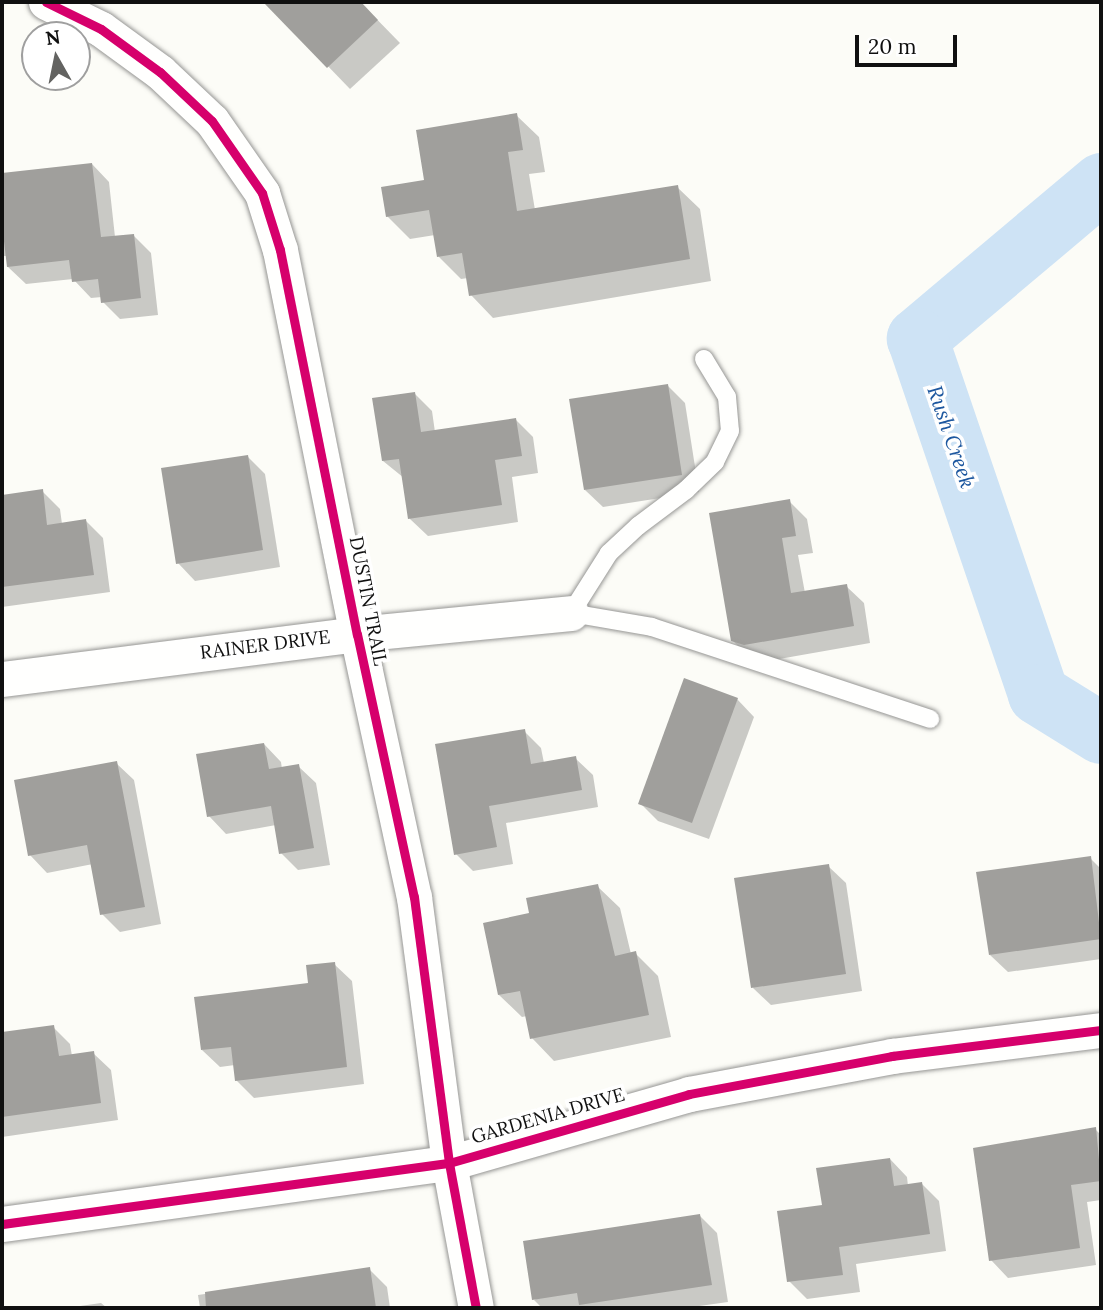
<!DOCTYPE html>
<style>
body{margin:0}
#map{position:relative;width:1103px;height:1310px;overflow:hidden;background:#fcfcf7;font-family:Lora,serif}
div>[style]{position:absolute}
.shadow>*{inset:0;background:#0003}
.river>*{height:61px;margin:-30.5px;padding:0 30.5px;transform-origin:30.5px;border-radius:30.5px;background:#cee3f5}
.building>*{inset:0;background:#a09f9c}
.roads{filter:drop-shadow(0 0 2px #969694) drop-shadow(0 0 2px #969694)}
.lane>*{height:18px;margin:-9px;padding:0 9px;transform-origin:9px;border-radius:9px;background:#fffffe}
.street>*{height:35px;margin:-17.5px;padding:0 17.5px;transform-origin:17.5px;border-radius:17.5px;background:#fffffe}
.cycleway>*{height:9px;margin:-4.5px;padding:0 4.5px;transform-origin:4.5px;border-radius:4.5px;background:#d6006c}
span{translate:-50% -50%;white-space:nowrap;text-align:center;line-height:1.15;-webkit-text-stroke:7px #fff;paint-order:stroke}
.street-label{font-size:19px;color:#101010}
.water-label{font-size:21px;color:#1d579f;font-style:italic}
.frame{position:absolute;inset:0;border:4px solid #101010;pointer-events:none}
.north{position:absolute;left:21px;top:21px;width:70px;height:70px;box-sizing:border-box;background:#fff;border:2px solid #9f9f9f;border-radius:50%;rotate:351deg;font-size:19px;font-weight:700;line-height:28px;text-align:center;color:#101010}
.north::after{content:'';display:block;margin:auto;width:24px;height:32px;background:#636361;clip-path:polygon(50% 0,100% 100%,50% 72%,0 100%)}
.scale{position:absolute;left:855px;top:35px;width:102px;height:32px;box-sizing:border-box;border:4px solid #101010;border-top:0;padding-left:9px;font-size:21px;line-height:24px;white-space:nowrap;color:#101010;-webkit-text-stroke:5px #fff;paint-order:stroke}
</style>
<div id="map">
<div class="shadow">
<div style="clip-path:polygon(266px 2px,360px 2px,400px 43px,350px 89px)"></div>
<div style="clip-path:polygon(516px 115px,539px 137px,545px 172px,529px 174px,535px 210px,677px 187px,700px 209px,711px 281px,493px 318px,471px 295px,468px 278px,461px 279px,439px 257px,435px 235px,410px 239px,387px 216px,426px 181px)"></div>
<div style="clip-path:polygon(92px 164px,109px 182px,115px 237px,133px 235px,151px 253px,158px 315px,120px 319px,103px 302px,102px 297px,91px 298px,73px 279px,26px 284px,8px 267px,7px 256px,2px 256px,2px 175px)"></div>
<div style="clip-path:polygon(667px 385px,685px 403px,699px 492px,603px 507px,585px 490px)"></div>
<div style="clip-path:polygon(415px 394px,432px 411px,435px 432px,516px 420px,533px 437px,538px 473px,512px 477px,518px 522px,428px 536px,410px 519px,404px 478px,383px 461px)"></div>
<div style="clip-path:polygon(247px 456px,265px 474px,280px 567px,195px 581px,178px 563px)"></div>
<div style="clip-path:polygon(42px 491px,60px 509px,62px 524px,86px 521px,103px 538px,110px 592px,2px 607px,2px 497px)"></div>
<div style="clip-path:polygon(789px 501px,807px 519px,813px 553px,798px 555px,805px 593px,846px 586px,864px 603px,870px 643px,762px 662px,750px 658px,732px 640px)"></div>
<div style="clip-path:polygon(737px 699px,754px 717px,709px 839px,658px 821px,640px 803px)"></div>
<div style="clip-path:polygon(524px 731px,541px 748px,544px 763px,575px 758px,593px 775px,598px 807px,506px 823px,513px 864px,473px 871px,456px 854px)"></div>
<div style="clip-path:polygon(264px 744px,281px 762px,282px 769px,298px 766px,316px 783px,330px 865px,298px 870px,281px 853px,276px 825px,226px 834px,209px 816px)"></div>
<div style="clip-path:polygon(116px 763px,134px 780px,161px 924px,120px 932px,102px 914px,93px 864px,47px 873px,30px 855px)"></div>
<div style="clip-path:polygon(1090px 858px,1101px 869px,1101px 959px,1008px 972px,990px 955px)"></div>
<div style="clip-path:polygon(828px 866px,846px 883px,862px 991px,771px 1005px,753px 988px)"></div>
<div style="clip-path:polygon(597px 886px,620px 908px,631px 954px,635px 953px,658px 976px,671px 1037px,554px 1061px,532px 1038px,527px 1016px,522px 1017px,499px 995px,531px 915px)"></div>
<div style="clip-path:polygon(334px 964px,352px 981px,364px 1084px,254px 1098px,236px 1080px,235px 1065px,220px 1067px,202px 1050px,310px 984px)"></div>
<div style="clip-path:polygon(53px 1027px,70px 1044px,72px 1056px,93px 1053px,111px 1070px,118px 1120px,2px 1137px,2px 1034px)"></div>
<div style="clip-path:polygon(1095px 1129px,1101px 1135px,1101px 1200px,1087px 1202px,1096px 1265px,1008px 1278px,991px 1260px)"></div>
<div style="clip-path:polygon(890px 1159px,907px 1177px,908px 1186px,921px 1183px,939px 1201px,946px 1251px,856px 1264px,860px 1292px,807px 1299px,789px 1281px)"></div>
<div style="clip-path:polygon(700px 1216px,717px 1233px,728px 1302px,685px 1308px,542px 1308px,534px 1300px)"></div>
<div style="clip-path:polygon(369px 1269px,387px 1287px,390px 1308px,200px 1308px,198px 1295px)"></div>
<div style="clip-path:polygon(101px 1303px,107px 1308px,66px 1308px)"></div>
</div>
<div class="river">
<div style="left:1101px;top:183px;width:241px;rotate:139.9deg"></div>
<div style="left:917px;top:338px;width:376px;rotate:71.2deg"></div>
<div style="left:1038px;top:694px;width:74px;rotate:31.8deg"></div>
</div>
<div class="building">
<div style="clip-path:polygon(263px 2px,361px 2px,378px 20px,327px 68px)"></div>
<div style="clip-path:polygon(517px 113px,523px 150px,508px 152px,517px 211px,678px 185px,690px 259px,469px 296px,462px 253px,437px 257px,429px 210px,386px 217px,381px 187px,424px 180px,416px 130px)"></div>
<div style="clip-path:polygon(92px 163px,101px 237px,134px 234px,141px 298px,101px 303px,98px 279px,72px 282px,69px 260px,7px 267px,2px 224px,2px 173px)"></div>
<div style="clip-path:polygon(668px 384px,682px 475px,584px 490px,569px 399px)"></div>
<div style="clip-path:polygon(415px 392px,421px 432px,516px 418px,522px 456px,495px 460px,502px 505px,408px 519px,399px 459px,382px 461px,372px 398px)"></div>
<div style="clip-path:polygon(248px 455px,263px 550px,176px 564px,161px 468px)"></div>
<div style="clip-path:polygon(43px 489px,47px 525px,86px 519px,94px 575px,2px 587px,2px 495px)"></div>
<div style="clip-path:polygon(790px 499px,796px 536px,782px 538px,791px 593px,847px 584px,854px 626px,744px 645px,731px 641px,709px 513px)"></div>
<div style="clip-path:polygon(684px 678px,738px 698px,692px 823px,638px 804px)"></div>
<div style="clip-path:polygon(525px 729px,531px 764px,576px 756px,582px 790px,489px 806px,497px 847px,454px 855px,435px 744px)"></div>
<div style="clip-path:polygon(264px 743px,269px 769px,299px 764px,314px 848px,279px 854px,271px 806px,207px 817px,196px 754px)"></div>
<div style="clip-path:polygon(117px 761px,145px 907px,100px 915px,87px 845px,28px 856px,14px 780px)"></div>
<div style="clip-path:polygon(1091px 856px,1101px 939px,989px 955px,976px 872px)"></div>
<div style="clip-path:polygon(829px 864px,846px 974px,751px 988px,734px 878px)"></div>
<div style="clip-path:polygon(598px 884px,615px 956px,636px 951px,649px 1015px,530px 1039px,520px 991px,498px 995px,483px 923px,529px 913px,526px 898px)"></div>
<div style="clip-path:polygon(335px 962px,347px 1067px,235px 1081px,231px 1047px,201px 1050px,194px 997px,308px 983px,306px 965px)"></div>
<div style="clip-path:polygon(54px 1025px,59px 1056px,94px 1051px,101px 1103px,2px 1117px,2px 1032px)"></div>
<div style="clip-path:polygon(1096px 1127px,1101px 1181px,1071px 1185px,1080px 1248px,989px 1261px,973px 1148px)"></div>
<div style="clip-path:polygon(890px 1158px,894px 1186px,922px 1182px,930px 1234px,839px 1247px,843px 1275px,787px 1282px,777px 1211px,822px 1205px,816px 1168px)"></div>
<div style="clip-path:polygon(700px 1214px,712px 1285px,579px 1305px,577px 1293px,532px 1300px,523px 1241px)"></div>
<div style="clip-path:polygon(370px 1267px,376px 1308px,206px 1308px,205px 1292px)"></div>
</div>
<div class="roads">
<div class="lane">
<div style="left:704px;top:359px;width:44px;rotate:58.8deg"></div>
<div style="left:727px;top:397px;width:34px;rotate:85deg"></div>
<div style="left:730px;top:431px;width:34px;rotate:116deg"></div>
<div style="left:715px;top:462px;width:40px;rotate:136deg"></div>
<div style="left:686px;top:490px;width:60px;rotate:143.1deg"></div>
<div style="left:638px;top:526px;width:40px;rotate:137deg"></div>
<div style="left:609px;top:553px;width:71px;rotate:122.3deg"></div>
<div style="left:571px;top:613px;width:82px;rotate:9.8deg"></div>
<div style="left:652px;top:627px;width:293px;rotate:18.3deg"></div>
</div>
<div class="street">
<div style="left:46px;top:2px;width:61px;rotate:26.1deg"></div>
<div style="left:101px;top:29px;width:73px;rotate:36.1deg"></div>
<div style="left:160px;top:72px;width:71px;rotate:43.3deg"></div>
<div style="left:212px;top:121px;width:88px;rotate:55.2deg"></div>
<div style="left:262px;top:193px;width:60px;rotate:72.5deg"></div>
<div style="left:280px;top:250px;width:392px;rotate:78.7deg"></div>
<div style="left:357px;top:634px;width:269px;rotate:77.8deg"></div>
<div style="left:414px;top:897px;width:268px;rotate:82.5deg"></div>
<div style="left:449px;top:1163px;width:147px;rotate:79.5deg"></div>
<div style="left:2px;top:679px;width:358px;rotate:-7.2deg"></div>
<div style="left:357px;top:634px;width:215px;rotate:-5.6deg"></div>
<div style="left:2px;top:1224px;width:451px;rotate:-7.8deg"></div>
<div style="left:449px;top:1163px;width:250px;rotate:-16deg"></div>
<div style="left:689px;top:1094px;width:207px;rotate:-10.6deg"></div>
<div style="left:892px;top:1056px;width:211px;rotate:-7.1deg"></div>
</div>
</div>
<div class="cycleway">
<div style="left:46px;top:2px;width:61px;rotate:26.1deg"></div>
<div style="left:101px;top:29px;width:73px;rotate:36.1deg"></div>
<div style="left:160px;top:72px;width:71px;rotate:43.3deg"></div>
<div style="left:212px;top:121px;width:88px;rotate:55.2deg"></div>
<div style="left:262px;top:193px;width:60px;rotate:72.5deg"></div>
<div style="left:280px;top:250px;width:392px;rotate:78.7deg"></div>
<div style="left:357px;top:634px;width:269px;rotate:77.8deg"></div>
<div style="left:414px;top:897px;width:268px;rotate:82.5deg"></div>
<div style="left:449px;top:1163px;width:147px;rotate:79.5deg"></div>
<div style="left:2px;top:1224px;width:451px;rotate:-7.8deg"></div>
<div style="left:449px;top:1163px;width:250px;rotate:-16deg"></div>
<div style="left:689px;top:1094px;width:207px;rotate:-10.6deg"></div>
<div style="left:892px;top:1056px;width:211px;rotate:-7.1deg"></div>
</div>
<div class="street-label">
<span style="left:368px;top:601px;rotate:79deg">DUSTIN TRAIL</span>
<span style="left:265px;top:645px;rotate:-7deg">RAINER DRIVE</span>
<span style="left:548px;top:1116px;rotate:-16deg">GARDENIA DRIVE</span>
</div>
<div class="water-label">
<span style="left:951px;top:437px;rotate:71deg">Rush Creek</span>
</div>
<div class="frame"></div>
<div class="north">N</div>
<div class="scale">20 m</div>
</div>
